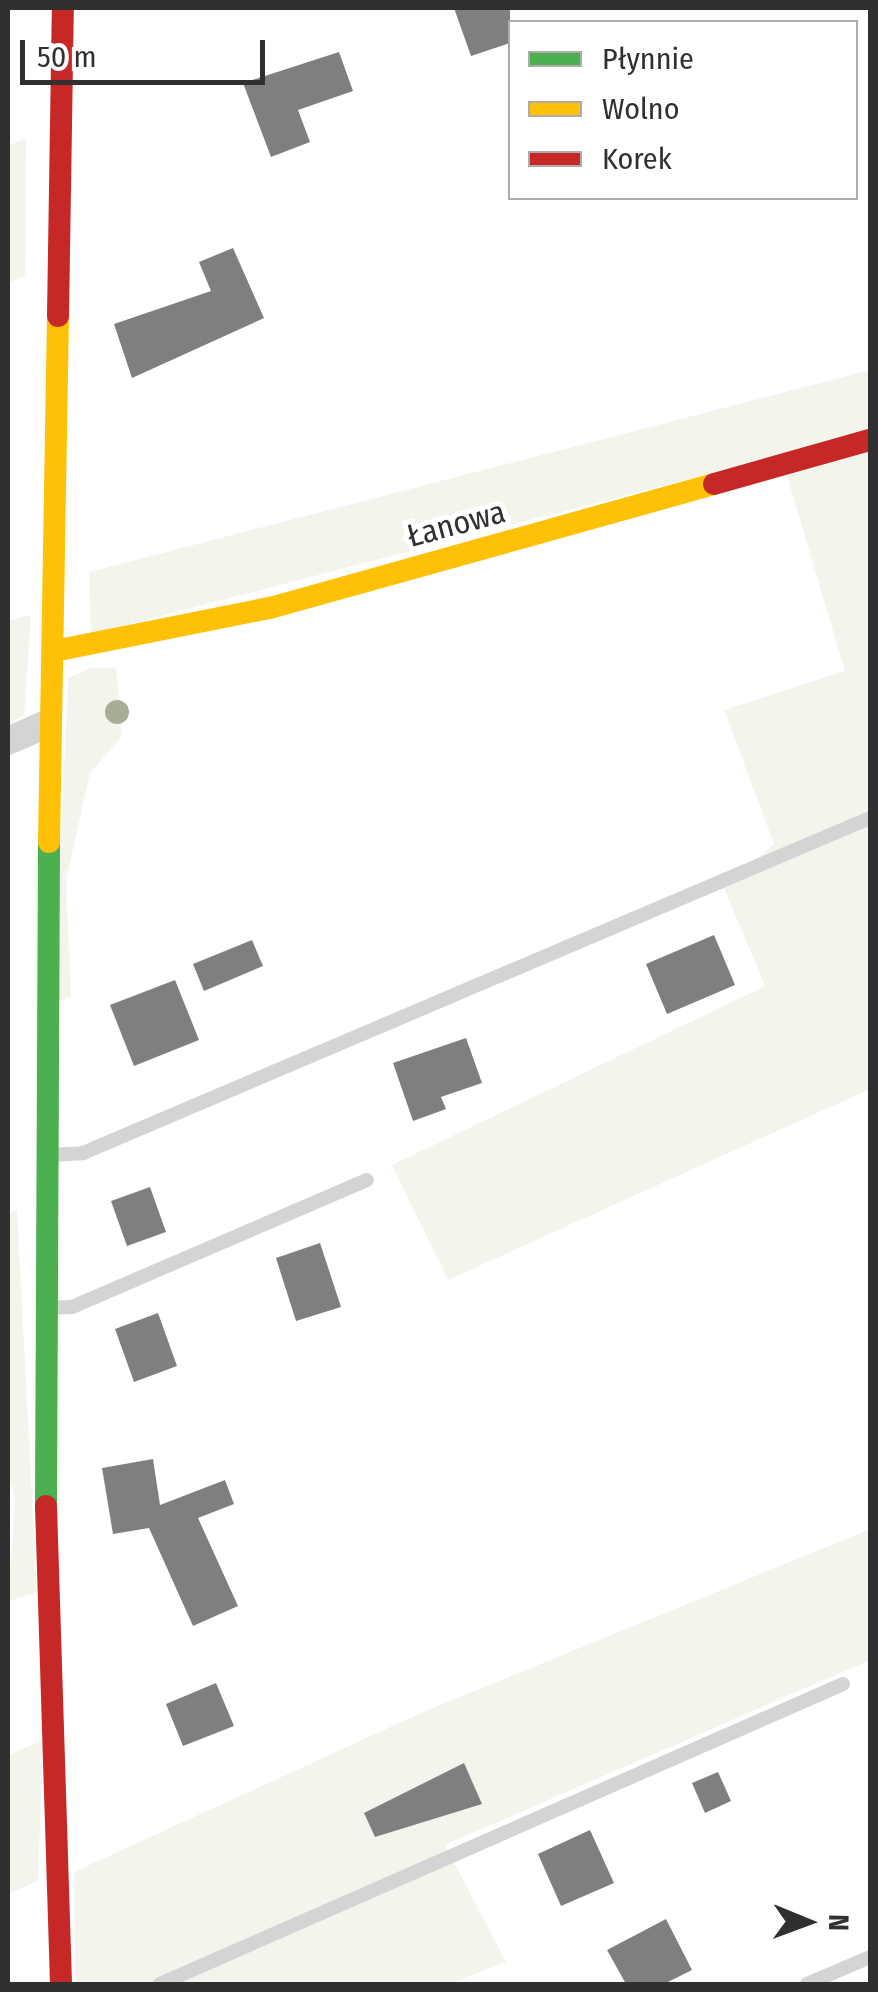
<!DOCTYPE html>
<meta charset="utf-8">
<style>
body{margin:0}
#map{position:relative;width:878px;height:1992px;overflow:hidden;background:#fff;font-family:"Fira Sans Condensed",sans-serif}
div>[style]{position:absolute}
.green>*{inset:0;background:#f3f5ed}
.building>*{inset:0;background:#7f7f7f}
.lane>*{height:14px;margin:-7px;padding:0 7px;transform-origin:7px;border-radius:7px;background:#d4d4d4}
.street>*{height:28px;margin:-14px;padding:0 14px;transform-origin:14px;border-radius:14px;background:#d4d4d4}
.fast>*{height:22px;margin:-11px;padding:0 11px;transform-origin:11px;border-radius:11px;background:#4caf50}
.slow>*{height:22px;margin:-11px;padding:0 11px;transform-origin:11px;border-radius:11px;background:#ffc107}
.jam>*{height:22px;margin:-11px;padding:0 11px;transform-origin:11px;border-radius:11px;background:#c62828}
.trees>*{width:24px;height:24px;margin:-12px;border-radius:50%;background:#a6af93}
span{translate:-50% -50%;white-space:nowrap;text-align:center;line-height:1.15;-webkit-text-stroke:10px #fff;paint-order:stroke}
.street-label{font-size:32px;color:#303030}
.frame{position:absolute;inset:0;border:10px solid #303030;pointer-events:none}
.legend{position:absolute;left:508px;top:20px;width:350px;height:180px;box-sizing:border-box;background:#fff;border:2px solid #acacac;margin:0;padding:12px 18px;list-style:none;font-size:30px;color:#303030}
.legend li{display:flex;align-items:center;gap:20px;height:50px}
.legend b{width:50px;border:2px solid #acacac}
.north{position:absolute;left:758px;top:1872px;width:100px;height:100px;-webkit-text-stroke:8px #fff;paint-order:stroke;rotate:91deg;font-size:28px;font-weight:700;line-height:40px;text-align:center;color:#303030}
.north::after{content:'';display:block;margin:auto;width:35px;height:45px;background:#303030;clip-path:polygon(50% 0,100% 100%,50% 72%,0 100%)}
.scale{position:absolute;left:20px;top:40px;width:245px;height:45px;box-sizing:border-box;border:5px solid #303030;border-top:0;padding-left:12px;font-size:30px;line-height:35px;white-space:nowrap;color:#303030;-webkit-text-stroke:8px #fff;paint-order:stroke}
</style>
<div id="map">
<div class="green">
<div style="clip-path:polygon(26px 138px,25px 276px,8px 283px,8px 146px)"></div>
<div style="clip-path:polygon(870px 370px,870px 432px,91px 634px,89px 572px)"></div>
<div style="clip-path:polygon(870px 449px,870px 1089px,448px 1280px,392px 1165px,765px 986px,724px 888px,774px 844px,724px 710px,845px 671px,787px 476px)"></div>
<div style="clip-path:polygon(31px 615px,24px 715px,8px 725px,8px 621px)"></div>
<div style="clip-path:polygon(91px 668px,116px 668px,122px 736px,90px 773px,66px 880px,71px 997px,54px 1002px,68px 678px)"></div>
<div style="clip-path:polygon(17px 1210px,37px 1592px,8px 1602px,15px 1498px,8px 1476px,8px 1213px)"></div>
<div style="clip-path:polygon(870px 1529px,870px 1660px,445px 1845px,506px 1962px,450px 1984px,75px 1984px,74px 1872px,421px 1713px)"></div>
<div style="clip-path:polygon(43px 1740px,38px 1881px,8px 1894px,8px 1755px)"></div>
</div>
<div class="building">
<div style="clip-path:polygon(454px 8px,510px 8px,510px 43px,471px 56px)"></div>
<div style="clip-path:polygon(339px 52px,353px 91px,298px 110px,310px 142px,271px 157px,243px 83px)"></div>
<div style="clip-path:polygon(233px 248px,264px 318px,132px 378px,114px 324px,211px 291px,199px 262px)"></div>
<div style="clip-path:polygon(714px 935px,735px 985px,667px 1014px,646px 964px)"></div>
<div style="clip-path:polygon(252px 940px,263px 966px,204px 991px,193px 964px)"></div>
<div style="clip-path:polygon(175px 980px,199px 1040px,134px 1066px,110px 1005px)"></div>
<div style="clip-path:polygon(466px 1038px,482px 1083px,441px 1097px,446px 1109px,413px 1121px,393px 1063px)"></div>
<div style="clip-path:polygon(150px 1187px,166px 1232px,127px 1246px,111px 1201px)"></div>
<div style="clip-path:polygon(320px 1243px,341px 1307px,296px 1321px,276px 1258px)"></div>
<div style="clip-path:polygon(158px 1313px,177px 1366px,134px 1382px,115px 1329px)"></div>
<div style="clip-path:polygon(153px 1459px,160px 1505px,225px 1480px,234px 1504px,198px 1518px,238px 1606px,193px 1626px,149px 1528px,113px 1534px,102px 1468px)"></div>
<div style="clip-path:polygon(216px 1683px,234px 1726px,183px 1746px,166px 1704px)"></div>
<div style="clip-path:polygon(464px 1763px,482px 1804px,375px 1837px,364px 1813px)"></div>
<div style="clip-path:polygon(718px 1772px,731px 1801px,705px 1813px,692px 1783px)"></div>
<div style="clip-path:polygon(590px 1830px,614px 1883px,561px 1906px,538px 1854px)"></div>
<div style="clip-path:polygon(666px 1919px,692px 1970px,664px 1984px,626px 1984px,607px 1950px)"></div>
</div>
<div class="lane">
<div style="left:50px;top:1155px;width:33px;rotate:-3deg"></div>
<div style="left:83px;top:1153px;width:855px;rotate:-23.06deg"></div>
<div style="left:44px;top:1308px;width:28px;rotate:-2deg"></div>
<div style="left:72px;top:1307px;width:321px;rotate:-23.3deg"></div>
<div style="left:160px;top:1984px;width:746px;rotate:-23.71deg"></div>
<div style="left:807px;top:1984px;width:69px;rotate:-23.2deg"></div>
</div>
<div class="street">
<div style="left:8px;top:741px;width:39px;rotate:-24deg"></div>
</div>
<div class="fast">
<div style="left:46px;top:1506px;width:664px;rotate:-89.74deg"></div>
</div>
<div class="slow">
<div style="left:54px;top:651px;width:220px;rotate:-11.3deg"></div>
<div style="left:270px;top:608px;width:461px;rotate:-15.6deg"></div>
<div style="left:49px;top:842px;width:526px;rotate:-89.02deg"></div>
</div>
<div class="jam">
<div style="left:58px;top:316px;width:308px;rotate:-89.1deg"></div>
<div style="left:714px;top:484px;width:162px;rotate:-15.8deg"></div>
<div style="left:46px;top:1506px;width:478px;rotate:88.2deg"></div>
</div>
<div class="trees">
<div style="left:117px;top:712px"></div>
</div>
<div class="street-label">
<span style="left:456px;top:524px;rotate:-15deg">Łanowa</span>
</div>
<div class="frame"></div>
<ul class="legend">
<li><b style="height:12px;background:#4caf50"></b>Płynnie</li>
<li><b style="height:12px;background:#ffc107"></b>Wolno</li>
<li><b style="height:12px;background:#c62828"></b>Korek</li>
</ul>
<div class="north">N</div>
<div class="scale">50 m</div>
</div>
